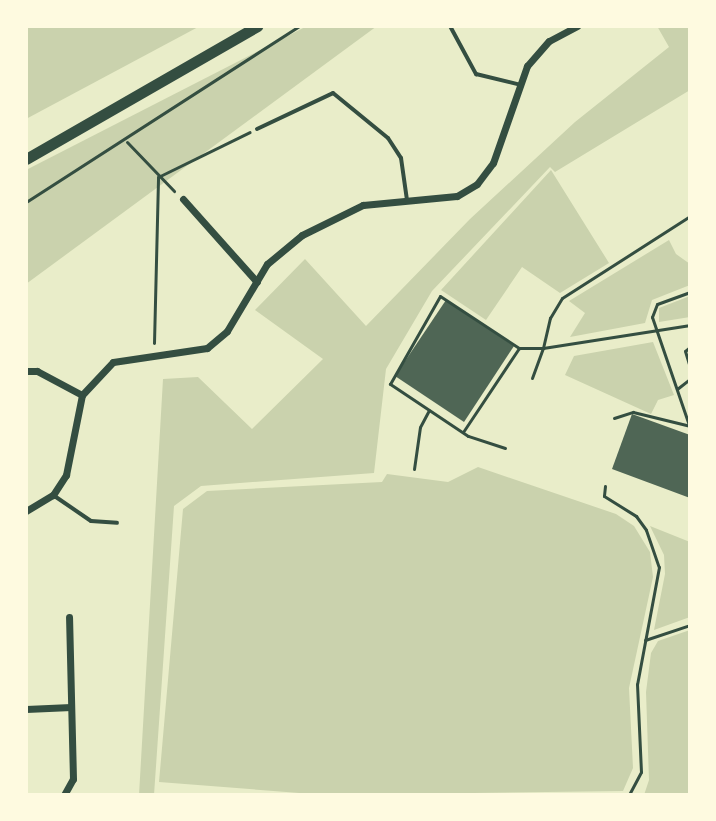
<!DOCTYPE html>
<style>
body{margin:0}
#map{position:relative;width:716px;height:821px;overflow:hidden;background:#e9edc9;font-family:Rubik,sans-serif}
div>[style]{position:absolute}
.green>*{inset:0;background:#cad2ad}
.building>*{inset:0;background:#4f6655}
.path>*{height:3px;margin:-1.5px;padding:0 1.5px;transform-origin:1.5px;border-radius:1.5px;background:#344e41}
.service>*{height:4px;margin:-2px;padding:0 2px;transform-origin:2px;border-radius:2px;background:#344e41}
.minor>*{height:7px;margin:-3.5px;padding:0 3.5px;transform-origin:3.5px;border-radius:3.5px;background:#344e41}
.primary>*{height:11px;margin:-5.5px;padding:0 5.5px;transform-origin:5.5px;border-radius:5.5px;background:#344e41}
span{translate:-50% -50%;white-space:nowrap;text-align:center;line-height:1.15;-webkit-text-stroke:7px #fefae0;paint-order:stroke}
.frame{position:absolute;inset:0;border:28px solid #fefae0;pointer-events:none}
</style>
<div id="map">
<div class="green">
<div style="clip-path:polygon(26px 26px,200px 26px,26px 119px)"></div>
<div style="clip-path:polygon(307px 26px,377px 26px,26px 284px,26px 170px)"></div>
<div style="clip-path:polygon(657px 26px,690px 26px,690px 90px,555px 172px,550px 167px,432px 291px,386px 369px,374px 473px,201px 486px,174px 506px,154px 795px,139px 795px,163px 379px,198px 377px,252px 429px,323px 359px,255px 310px,305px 259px,366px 326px,470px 219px,575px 122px,669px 47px)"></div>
<div style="clip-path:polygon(551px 170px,609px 263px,560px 293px,522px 267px,486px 320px,441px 290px)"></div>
<div style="clip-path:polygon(669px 240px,676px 254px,690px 264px,690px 285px,652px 300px,645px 323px,570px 337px,585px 313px,569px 301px)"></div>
<div style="clip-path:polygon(690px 296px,690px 317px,659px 322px,659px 308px)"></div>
<div style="clip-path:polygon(653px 342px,674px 395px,658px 400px,651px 414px,565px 375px,574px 356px)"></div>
<div style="clip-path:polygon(478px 467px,616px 514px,634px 526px,650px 552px,653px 577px,629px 688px,633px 768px,623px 791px,325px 795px,159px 782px,183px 509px,207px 491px,382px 482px,387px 474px,448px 482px)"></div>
<div style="clip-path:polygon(650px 526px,690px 542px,690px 617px,654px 630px,665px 574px,664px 555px)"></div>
<div style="clip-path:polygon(690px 630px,690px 795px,644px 795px,649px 780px,646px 692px,651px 653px,658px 641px)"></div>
</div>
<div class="building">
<div style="clip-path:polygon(446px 300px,514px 346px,464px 422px,395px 376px)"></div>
<div style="clip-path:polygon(632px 414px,690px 435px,690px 498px,612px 469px)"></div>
</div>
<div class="path">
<div style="left:127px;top:142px;width:68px;rotate:46.2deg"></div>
<div style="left:26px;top:202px;width:325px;rotate:-32.8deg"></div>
<div style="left:690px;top:292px;width:35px;rotate:160deg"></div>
<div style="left:657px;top:304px;width:14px;rotate:111deg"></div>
<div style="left:652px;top:317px;width:117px;rotate:71.1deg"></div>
<div style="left:154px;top:343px;width:166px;rotate:-88.6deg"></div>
<div style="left:158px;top:177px;width:102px;rotate:-26.1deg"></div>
<div style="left:690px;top:347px;width:6px;rotate:141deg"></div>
<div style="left:685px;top:351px;width:17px;rotate:73deg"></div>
<div style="left:532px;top:378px;width:32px;rotate:-70deg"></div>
<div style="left:543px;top:348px;width:149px;rotate:-8.9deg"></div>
<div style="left:677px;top:389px;width:16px;rotate:-38deg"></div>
<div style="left:614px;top:418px;width:20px;rotate:-18deg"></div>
<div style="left:633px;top:412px;width:59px;rotate:13.8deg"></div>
<div style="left:463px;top:432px;width:101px;rotate:-56.3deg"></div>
<div style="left:519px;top:348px;width:24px"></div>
<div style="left:543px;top:348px;width:31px;rotate:-77deg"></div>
<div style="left:550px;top:318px;width:23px;rotate:-59deg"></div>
<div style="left:562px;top:298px;width:152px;rotate:-32.6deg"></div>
<div style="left:505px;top:448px;width:39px;rotate:-162deg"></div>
<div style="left:468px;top:436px;width:94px;rotate:-146.3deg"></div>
<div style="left:390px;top:384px;width:101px;rotate:-60.4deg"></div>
<div style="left:440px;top:296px;width:95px;rotate:33.4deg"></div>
<div style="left:414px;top:469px;width:42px;rotate:-81.9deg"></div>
<div style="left:420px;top:427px;width:19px;rotate:-62deg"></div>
<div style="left:605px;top:486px;width:10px;rotate:96deg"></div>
<div style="left:604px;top:496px;width:38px;rotate:32deg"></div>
<div style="left:636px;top:516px;width:17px;rotate:54deg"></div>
<div style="left:646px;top:530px;width:39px;rotate:71deg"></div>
<div style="left:659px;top:567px;width:119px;rotate:100.6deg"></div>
<div style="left:637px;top:684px;width:88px;rotate:87.4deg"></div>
<div style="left:641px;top:772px;width:26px;rotate:118deg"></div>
<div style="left:645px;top:640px;width:47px;rotate:-18.4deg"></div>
</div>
<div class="service">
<div style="left:450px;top:26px;width:55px;rotate:61.6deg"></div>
<div style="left:476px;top:74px;width:46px;rotate:13.7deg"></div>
<div style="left:257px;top:129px;width:84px;rotate:-25.3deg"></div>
<div style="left:333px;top:93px;width:71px;rotate:39.3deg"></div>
<div style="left:388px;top:138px;width:24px;rotate:57deg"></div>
<div style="left:401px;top:158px;width:42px;rotate:81.9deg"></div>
<div style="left:53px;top:495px;width:46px;rotate:34.4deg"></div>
<div style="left:91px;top:521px;width:26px;rotate:4deg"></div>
</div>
<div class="minor">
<div style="left:183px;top:199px;width:111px;rotate:48.3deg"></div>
<div style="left:26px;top:371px;width:11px"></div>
<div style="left:37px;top:371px;width:51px;rotate:28.1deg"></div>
<div style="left:26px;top:511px;width:31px;rotate:-31deg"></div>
<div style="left:53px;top:495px;width:24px;rotate:-57deg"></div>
<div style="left:66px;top:475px;width:82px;rotate:-78.7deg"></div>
<div style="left:82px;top:395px;width:45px;rotate:-46.8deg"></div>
<div style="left:113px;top:362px;width:95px;rotate:-8.5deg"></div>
<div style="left:207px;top:348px;width:26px;rotate:-40deg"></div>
<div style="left:227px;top:331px;width:78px;rotate:-59.2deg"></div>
<div style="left:267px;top:264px;width:45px;rotate:-39.6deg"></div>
<div style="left:302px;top:235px;width:68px;rotate:-26.2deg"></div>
<div style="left:363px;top:205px;width:94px;rotate:-5.5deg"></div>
<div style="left:457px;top:196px;width:23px;rotate:-31deg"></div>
<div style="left:477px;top:184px;width:26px;rotate:-53deg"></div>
<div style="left:493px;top:163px;width:103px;rotate:-70.7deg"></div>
<div style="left:527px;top:66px;width:33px;rotate:-49deg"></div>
<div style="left:549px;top:41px;width:32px;rotate:-28deg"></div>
<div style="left:26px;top:709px;width:45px;rotate:-2.5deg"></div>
<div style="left:64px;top:795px;width:18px;rotate:-61deg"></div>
<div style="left:73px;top:779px;width:162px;rotate:-91.4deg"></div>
</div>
<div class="primary">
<div style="left:26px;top:159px;width:267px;rotate:-29.9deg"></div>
</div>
<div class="frame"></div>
</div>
